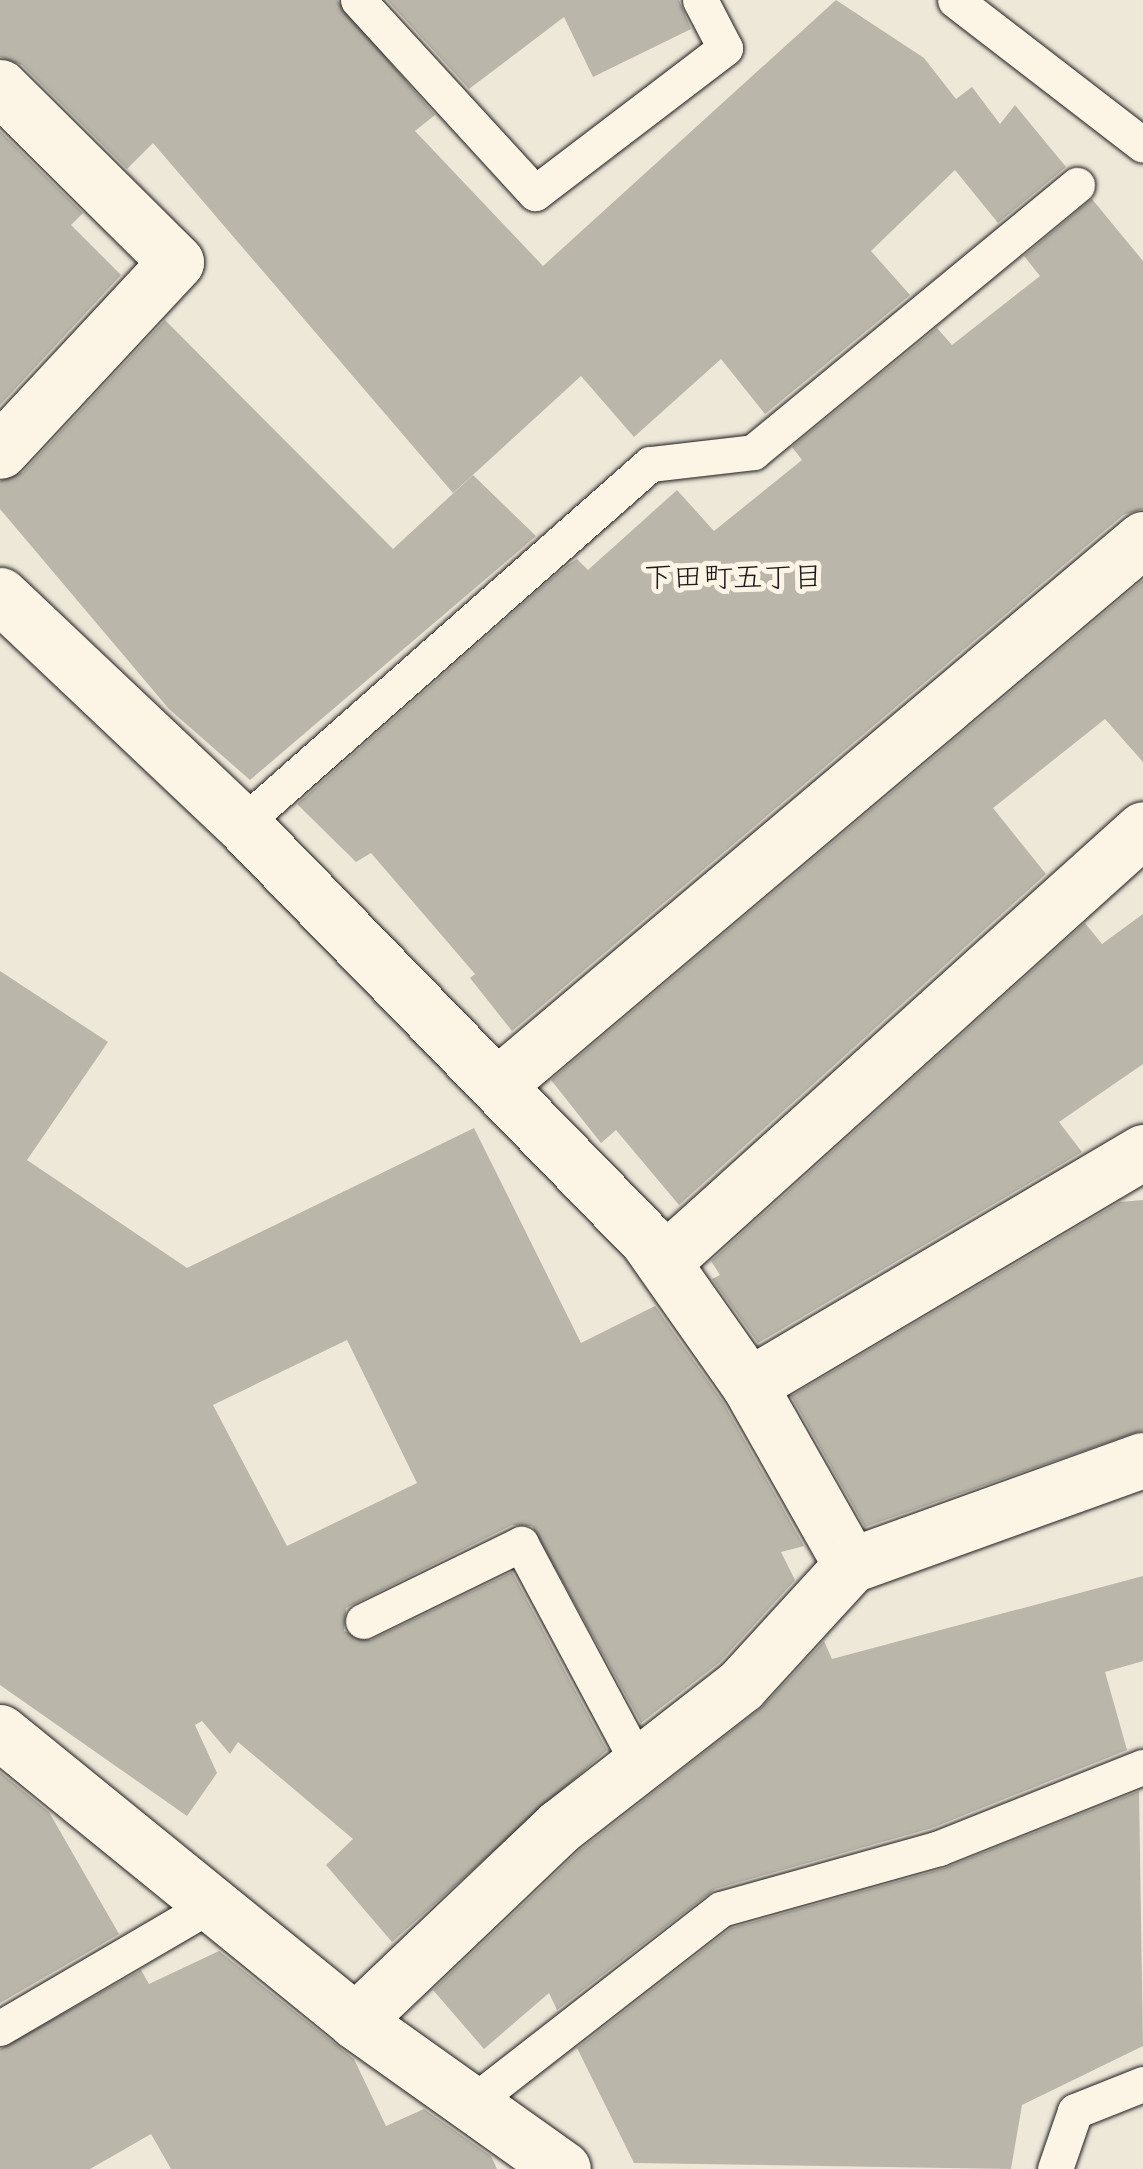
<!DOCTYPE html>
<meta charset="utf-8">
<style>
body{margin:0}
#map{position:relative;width:1143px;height:2169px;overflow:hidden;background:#eee8d9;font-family:"Shantell Sans","Klee One",sans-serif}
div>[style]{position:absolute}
.building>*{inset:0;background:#bab6aa}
.roads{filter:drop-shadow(0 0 2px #1c1c1c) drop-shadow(0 0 2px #1c1c1c)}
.lane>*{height:35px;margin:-17.5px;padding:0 17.5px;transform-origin:17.5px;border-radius:17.5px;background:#fcf5e5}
.street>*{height:55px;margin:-27.5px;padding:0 27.5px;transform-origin:27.5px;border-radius:27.5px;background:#fcf5e5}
span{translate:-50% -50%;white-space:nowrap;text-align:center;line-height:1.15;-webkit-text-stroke:10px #fcf5e5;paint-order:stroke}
.neighbourhood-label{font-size:30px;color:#1c1c1c}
</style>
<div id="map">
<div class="building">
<div style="clip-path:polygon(0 0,337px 0,435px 115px,415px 131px,543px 266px,836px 0,924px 58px,956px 99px,972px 87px,1000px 124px,1015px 105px,1066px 167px,998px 223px,955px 170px,871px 251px,910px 295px,765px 414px,721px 359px,634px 437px,581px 376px,453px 493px,153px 143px,127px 169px,22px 65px,0 57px)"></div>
<div style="clip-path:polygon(387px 0,679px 0,691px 29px,593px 77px,564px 17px,469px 89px)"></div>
<div style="clip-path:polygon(0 131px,83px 213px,71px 225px,121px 275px,0 405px)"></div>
<div style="clip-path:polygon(1092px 199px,1143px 261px,1143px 509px,1123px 515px,512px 1031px,470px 978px,475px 974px,371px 853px,356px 862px,297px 804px,566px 566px,577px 559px,588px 570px,677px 490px,714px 531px,802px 460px,792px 447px,937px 328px,952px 345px,1040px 276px,1024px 256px)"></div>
<div style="clip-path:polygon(165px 320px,393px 549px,473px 475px,536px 536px,250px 780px,169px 709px,0 509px,0 481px,23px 472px)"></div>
<div style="clip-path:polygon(1143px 580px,1143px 762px,1105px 719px,993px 808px,1046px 874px,679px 1205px,616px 1130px,601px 1143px,551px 1080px)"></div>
<div style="clip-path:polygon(1143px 914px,1143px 1064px,1059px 1122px,1082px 1152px,758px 1343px,712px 1279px,720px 1275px,711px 1261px,1085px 923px,1102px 944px)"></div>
<div style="clip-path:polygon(evenodd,0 971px,108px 1042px,27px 1160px,187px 1268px,474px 1128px,581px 1343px,655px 1306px,723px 1402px,804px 1546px,781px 1552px,795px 1580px,720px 1662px,641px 1723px,532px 1526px,512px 1525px,346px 1608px,344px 1631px,371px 1640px,512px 1572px,607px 1750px,392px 1942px,326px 1865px,353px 1839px,238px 1742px,230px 1754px,202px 1721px,195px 1725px,217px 1773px,187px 1816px,0 1685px,0 971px,347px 1340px,417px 1483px,287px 1546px,213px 1405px,347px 1340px)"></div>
<div style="clip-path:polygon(1143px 1200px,1143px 1430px,865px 1527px,791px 1396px,1120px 1202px)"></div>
<div style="clip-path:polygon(1143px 1576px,1143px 1661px,1105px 1672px,1127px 1750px,932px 1828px,715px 1889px,557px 2010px,549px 1993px,484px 2049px,433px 1990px,580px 1850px,760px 1709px,824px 1641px,832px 1659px)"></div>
<div style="clip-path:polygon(0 1772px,49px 1812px,119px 1934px,0 2003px)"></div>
<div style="clip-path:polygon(1139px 1791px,1143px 2046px,1022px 2105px,1011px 2169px,634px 2163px,577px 2048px,731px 1928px,945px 1868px)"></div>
<div style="clip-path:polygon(219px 1951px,354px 2059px,386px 2126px,424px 2109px,491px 2156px,497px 2169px,171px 2169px,151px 2134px,90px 2169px,0 2169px,0 2049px,141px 1970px,149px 1984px)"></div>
</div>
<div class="roads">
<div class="lane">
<div style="left:358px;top:0;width:262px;rotate:47.5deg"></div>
<div style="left:535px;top:193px;width:239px;rotate:-37.3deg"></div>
<div style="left:725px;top:48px;width:54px;rotate:-117.5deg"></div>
<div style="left:955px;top:0;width:237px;rotate:37.6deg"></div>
<div style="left:242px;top:824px;width:544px;rotate:-41.42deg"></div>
<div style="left:650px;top:464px;width:104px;rotate:-6.6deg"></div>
<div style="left:753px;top:452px;width:420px;rotate:-39.5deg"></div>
<div style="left:363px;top:1621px;width:176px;rotate:-26deg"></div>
<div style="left:521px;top:1544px;width:251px;rotate:61.9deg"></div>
<div style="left:0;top:2028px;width:246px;rotate:-30.3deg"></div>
<div style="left:473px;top:2102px;width:314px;rotate:-37.9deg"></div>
<div style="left:721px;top:1909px;width:226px;rotate:-15.6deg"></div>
<div style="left:939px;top:1848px;width:219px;rotate:-21.7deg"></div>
<div style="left:1055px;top:2169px;width:61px;rotate:-71deg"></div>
<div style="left:1075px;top:2111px;width:73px;rotate:-21.7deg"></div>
</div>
<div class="street">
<div style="left:0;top:87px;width:248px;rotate:44.8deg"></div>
<div style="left:176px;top:262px;width:258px;rotate:133deg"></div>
<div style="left:0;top:595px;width:333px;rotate:43.4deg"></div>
<div style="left:242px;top:824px;width:581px;rotate:45.77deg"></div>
<div style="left:647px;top:1240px;width:177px;rotate:54.9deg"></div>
<div style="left:749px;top:1385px;width:207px;rotate:60.5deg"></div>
<div style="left:497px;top:1085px;width:846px;rotate:-40.2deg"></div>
<div style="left:663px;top:1262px;width:646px;rotate:-42.05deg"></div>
<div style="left:749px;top:1385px;width:458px;rotate:-30.6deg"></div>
<div style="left:0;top:1732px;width:458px;rotate:39.1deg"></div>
<div style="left:355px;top:2021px;width:255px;rotate:35.4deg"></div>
<div style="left:355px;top:2021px;width:283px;rotate:-43.6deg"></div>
<div style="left:560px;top:1826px;width:229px;rotate:-37.9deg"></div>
<div style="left:741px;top:1685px;width:163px;rotate:-47.5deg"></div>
<div style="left:851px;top:1565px;width:310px;rotate:-19.8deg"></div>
</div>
</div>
<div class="neighbourhood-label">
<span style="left:733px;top:577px">下田町五丁目</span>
</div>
</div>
